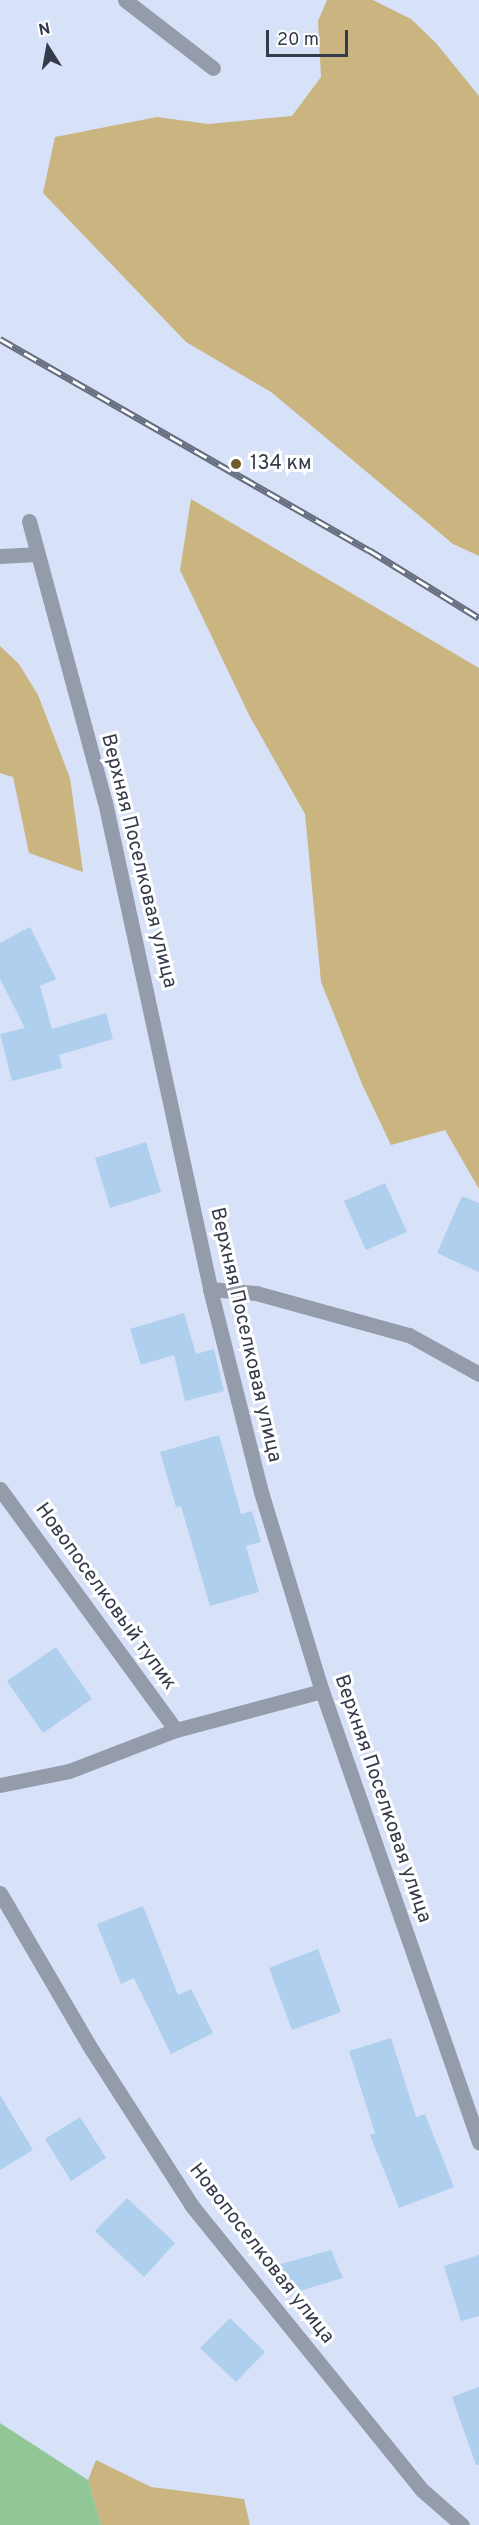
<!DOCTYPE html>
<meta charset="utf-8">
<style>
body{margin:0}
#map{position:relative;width:479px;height:2525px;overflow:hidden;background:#d7e1f8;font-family:Overpass,sans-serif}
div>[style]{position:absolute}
.green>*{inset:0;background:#cab480}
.water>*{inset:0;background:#91c797}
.building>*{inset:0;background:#afcfee}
.lane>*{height:15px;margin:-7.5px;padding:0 7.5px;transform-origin:7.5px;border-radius:7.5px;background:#949bab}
.street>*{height:15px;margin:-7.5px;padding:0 7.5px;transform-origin:7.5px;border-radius:7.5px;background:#949bab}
.rail>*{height:7px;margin-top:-3.5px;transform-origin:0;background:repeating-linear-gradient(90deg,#fff 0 14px,#666d7f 0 28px);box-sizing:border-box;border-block:2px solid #666d7f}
.dots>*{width:16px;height:16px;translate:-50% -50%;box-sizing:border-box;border:3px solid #fff;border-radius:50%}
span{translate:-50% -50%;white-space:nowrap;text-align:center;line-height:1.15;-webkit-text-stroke:6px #fff;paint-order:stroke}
.poi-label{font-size:20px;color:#353b4b}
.left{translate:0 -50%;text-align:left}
.street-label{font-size:20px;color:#353b4b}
.north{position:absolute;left:18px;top:18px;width:60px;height:60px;-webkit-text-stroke:4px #fff;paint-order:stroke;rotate:349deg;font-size:16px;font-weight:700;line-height:24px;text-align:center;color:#353b4b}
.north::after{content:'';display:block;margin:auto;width:21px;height:27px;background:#353b4b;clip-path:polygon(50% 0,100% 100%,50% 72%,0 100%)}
.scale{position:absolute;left:266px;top:30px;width:82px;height:27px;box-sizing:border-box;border:3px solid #353b4b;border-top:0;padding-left:8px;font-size:18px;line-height:21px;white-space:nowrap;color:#353b4b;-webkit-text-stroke:4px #fff;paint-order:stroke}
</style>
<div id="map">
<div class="green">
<div style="clip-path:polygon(327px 0,373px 0,411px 19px,436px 43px,479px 96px,479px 556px,453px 544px,271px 392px,186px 342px,43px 193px,55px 137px,157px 117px,208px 124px,292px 116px,321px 77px,318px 21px)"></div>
<div style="clip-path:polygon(191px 499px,479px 668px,479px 1189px,445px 1130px,391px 1145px,362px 1084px,321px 982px,305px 814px,249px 715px,180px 570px)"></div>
<div style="clip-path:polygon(0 646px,19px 664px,38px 695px,70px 778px,83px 872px,29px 853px,13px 777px,0 773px)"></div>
<div style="clip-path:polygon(96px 2460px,151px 2487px,244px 2499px,250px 2525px,101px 2525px,88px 2480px)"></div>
</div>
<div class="water">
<div style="clip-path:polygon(0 2423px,88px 2480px,101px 2525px,0 2525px)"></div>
</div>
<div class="building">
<div style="clip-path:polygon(30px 927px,56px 979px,40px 986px,52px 1029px,106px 1013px,113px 1039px,59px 1055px,62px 1068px,12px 1081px,0 1034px,25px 1028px,0 979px,0 943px)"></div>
<div style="clip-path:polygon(146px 1142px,161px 1192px,110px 1208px,95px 1158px)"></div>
<div style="clip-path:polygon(385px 1183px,407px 1232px,366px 1250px,344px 1201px)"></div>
<div style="clip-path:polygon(462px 1196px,479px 1203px,479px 1272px,437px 1253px)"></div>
<div style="clip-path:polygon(184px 1313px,196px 1354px,214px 1349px,224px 1391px,185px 1401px,174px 1355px,141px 1365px,130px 1329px)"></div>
<div style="clip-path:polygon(219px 1435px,241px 1514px,252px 1511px,261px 1542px,246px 1546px,259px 1592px,210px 1606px,181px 1506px,176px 1507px,160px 1452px)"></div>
<div style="clip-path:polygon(56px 1647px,92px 1699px,43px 1733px,7px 1681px)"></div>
<div style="clip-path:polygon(143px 1906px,178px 1995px,191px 1989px,213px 2033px,171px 2054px,134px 1978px,121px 1984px,97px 1924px)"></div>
<div style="clip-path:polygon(318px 1949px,341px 2012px,292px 2030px,269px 1968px)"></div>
<div style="clip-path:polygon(391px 2038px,416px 2117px,425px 2114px,454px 2187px,399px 2208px,370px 2135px,375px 2133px,349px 2051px)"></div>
<div style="clip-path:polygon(0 2095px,33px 2150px,0 2170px)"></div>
<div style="clip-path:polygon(80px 2117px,106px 2158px,71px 2181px,45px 2139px)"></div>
<div style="clip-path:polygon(127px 2198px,175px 2243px,144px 2277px,95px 2231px)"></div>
<div style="clip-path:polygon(331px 2250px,343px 2278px,296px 2292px,274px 2266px)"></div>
<div style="clip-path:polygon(479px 2255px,479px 2316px,461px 2321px,444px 2266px)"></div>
<div style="clip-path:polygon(230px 2318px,265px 2352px,236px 2382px,200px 2348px)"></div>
<div style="clip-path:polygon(479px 2387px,479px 2465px,476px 2465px,452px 2397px)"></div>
</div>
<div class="lane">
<div style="left:125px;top:0;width:111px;rotate:37.7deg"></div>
<div style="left:0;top:556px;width:36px;rotate:-3deg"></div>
<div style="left:210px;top:1289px;width:46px;rotate:5deg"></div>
<div style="left:256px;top:1293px;width:159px;rotate:15.4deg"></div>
<div style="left:409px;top:1335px;width:80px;rotate:29.1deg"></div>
</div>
<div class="street">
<div style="left:29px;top:521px;width:291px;rotate:74.9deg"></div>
<div style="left:105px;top:802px;width:498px;rotate:77.8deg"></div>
<div style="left:210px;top:1289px;width:209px;rotate:75.9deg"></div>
<div style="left:261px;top:1492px;width:208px;rotate:73deg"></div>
<div style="left:322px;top:1691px;width:478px;rotate:70.8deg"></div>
<div style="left:0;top:1489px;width:298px;rotate:53.9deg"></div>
<div style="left:0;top:1785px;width:70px;rotate:-11.5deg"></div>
<div style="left:69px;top:1771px;width:115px;rotate:-21deg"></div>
<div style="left:176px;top:1730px;width:151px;rotate:-15deg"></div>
<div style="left:0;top:1893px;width:178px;rotate:59.7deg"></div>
<div style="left:90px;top:2047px;width:189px;rotate:57.3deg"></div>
<div style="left:192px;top:2206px;width:365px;rotate:51deg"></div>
<div style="left:422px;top:2490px;width:53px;rotate:41.2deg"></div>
</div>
<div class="rail">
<div style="left:0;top:339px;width:425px;rotate:29.8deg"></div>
<div style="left:369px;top:550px;width:129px;rotate:31.7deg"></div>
</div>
<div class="dots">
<div style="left:236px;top:464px;background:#6f5b2a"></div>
</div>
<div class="poi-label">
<span class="left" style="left:250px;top:464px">134 км</span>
</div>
<div class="street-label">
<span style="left:138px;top:861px;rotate:76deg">Верхняя Поселковая улица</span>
<span style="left:245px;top:1335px;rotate:77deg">Верхняя Поселковая улица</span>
<span style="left:105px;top:1597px;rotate:54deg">Новопоселковый тупик</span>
<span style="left:382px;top:1799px;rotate:71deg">Верхняя Поселковая улица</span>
<span style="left:261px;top:2254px;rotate:52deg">Новопоселковая улица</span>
</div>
<div class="north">N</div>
<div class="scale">20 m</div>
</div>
